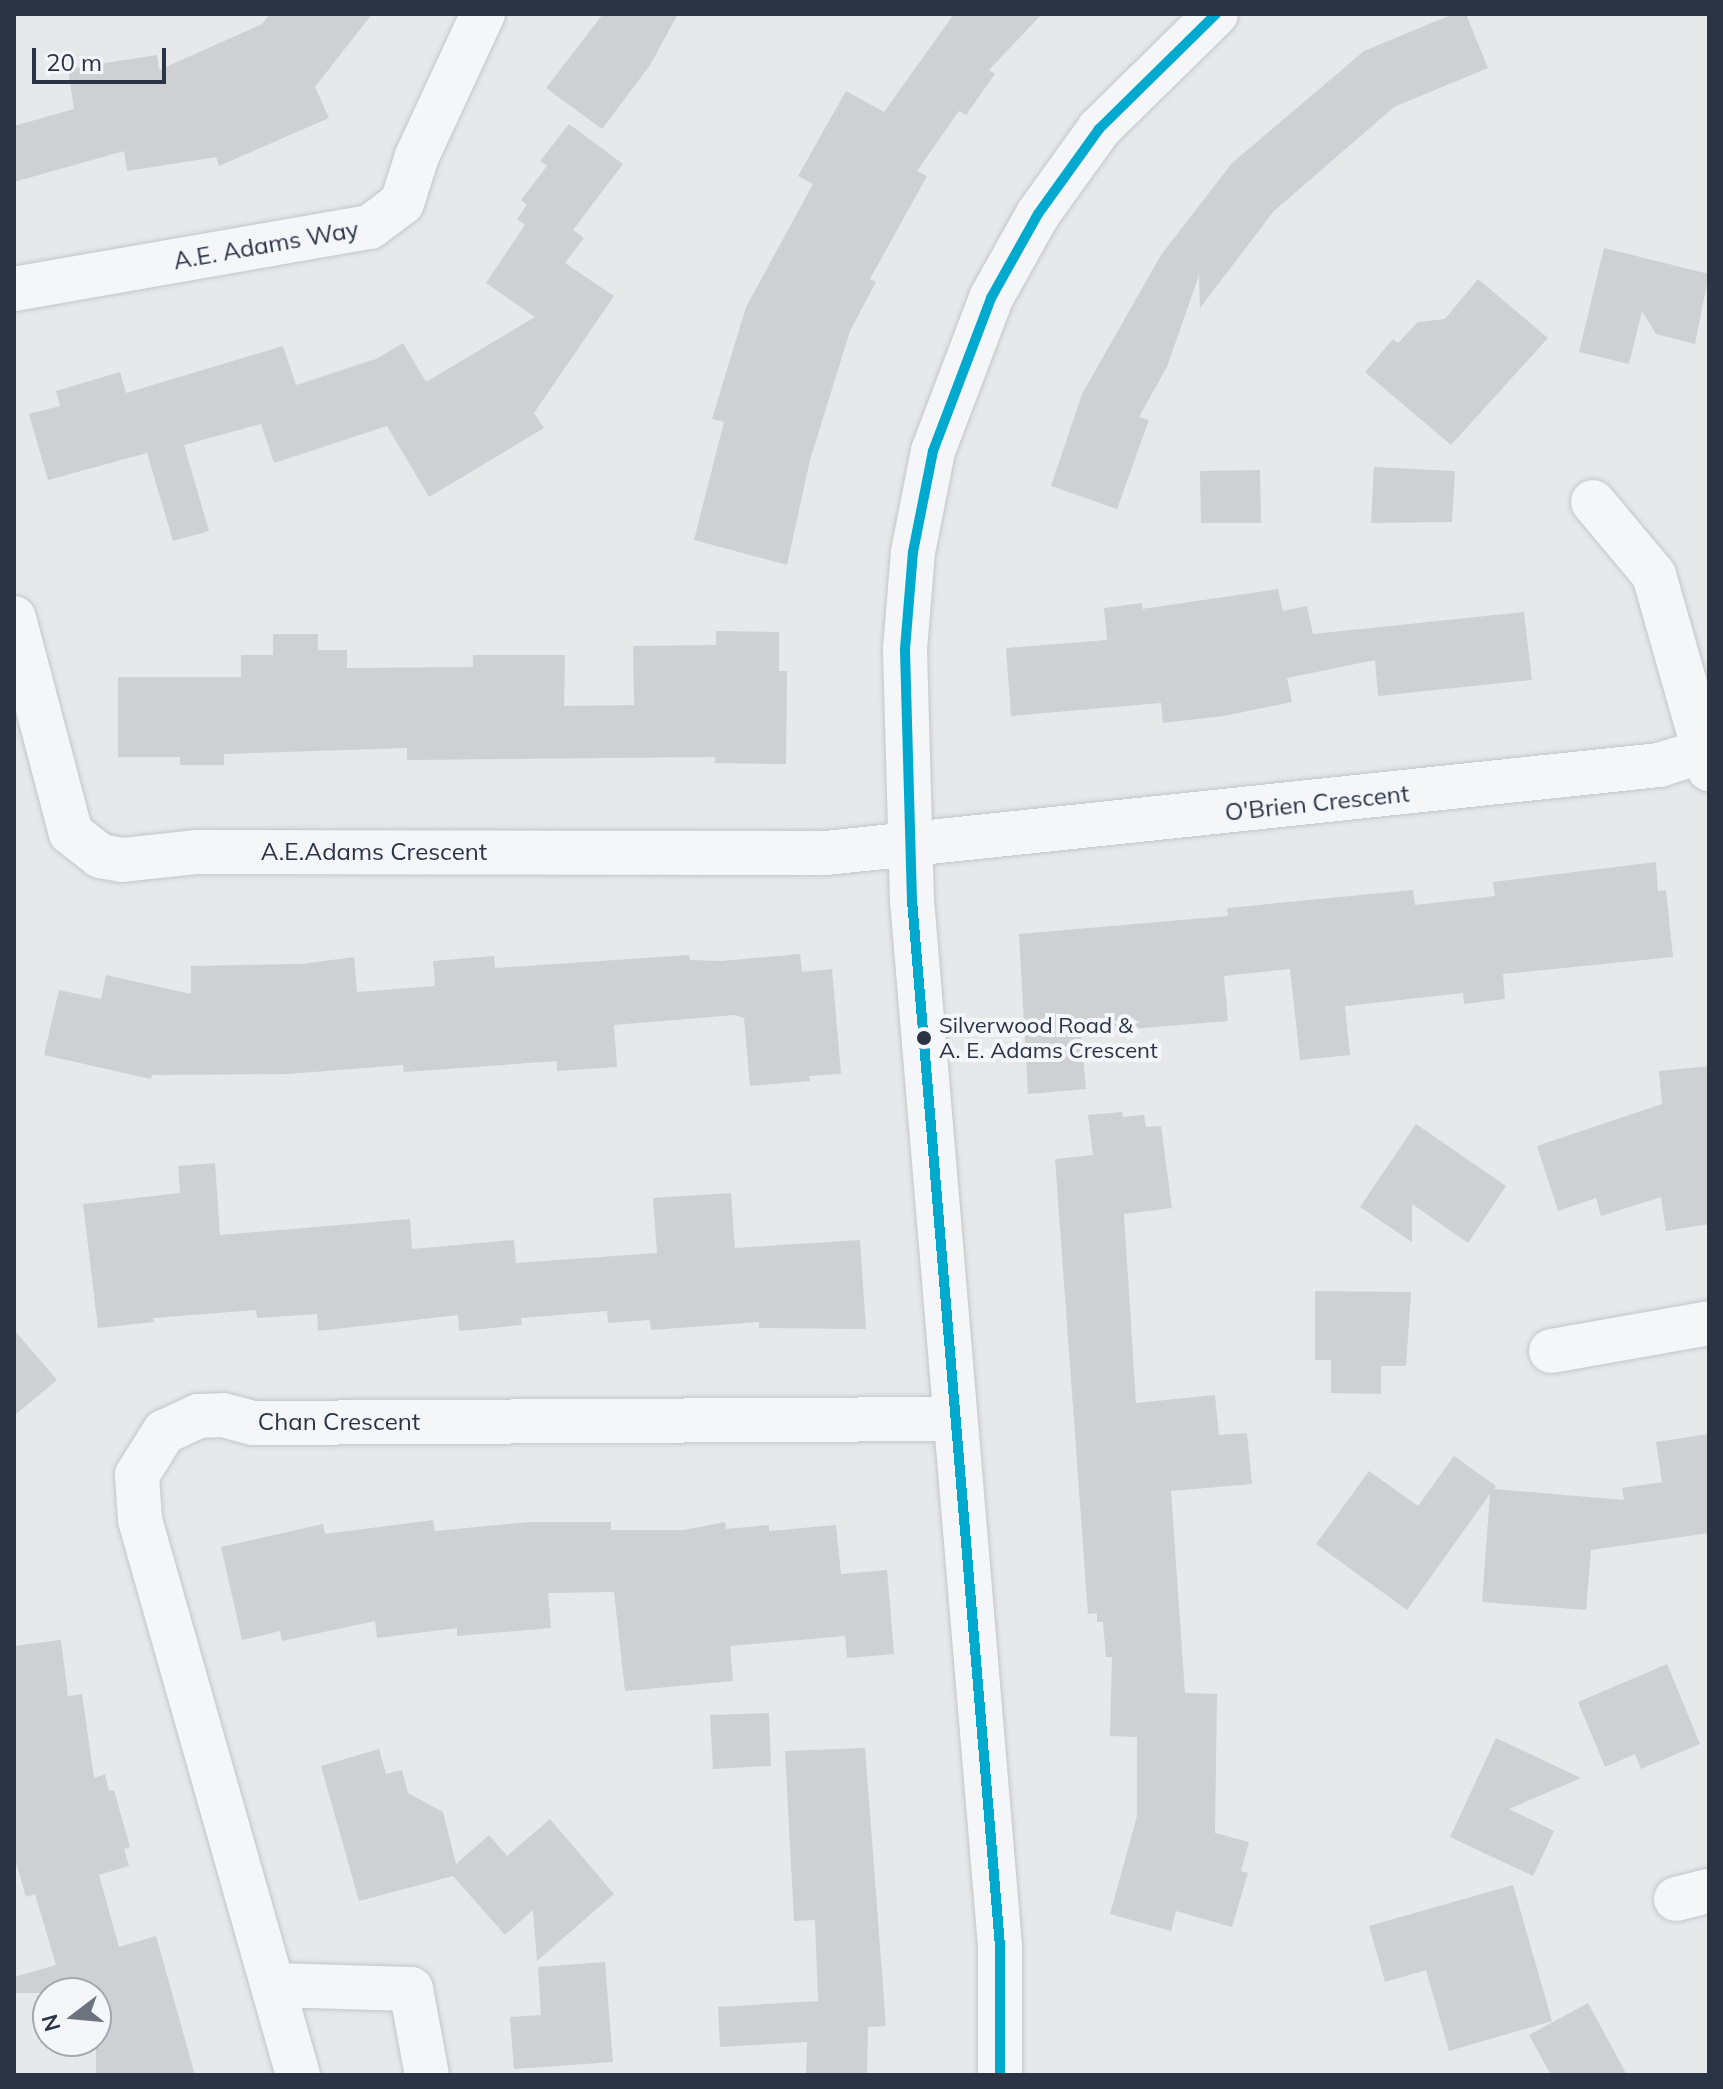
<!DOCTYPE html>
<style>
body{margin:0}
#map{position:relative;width:1723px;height:2089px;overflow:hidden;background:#e6e8ea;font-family:Mulish,sans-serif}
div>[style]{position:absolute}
.building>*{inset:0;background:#ced0d3}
.roads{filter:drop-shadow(0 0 2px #c4c6c8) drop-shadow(0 0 2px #c4c6c8)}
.minor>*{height:44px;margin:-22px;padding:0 22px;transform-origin:22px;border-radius:22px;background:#f5f6f7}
.bus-1>*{height:10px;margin:-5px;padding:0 5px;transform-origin:5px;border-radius:5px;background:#00a9ce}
.dots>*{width:22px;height:22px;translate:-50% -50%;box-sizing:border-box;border:4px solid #f4f6f9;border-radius:50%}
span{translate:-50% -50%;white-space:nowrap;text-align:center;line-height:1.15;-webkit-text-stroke:8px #f4f6f9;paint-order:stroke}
.bus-label{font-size:22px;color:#2b3445}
.left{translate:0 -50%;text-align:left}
.street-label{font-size:24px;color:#2b3445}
.frame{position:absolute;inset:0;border:16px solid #2b3445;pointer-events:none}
.north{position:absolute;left:32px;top:1977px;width:80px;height:80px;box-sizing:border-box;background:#f4f6f9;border:2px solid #a4a8b1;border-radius:50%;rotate:254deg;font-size:22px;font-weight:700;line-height:32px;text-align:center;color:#2b3445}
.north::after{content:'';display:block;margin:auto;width:28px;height:36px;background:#6c737f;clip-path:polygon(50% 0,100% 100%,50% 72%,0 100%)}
.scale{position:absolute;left:32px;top:48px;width:134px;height:36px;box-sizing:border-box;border:4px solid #2b3445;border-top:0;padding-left:10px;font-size:24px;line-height:28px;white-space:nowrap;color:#2b3445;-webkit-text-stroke:6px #f4f6f9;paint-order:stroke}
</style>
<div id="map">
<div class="building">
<div style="clip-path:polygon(270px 14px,372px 14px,315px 87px,329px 118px,219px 166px,216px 157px,127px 171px,124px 151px,14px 182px,14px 126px,74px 109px,68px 69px,157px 55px,159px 70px,262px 24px)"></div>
<div style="clip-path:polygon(603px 14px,678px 14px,650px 65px,602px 129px,546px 88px)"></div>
<div style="clip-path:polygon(954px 14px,1042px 14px,989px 70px,995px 74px,966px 115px,959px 111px,917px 171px,927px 176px,870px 279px,876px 282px,850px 331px,810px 460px,787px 565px,694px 540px,724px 422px,712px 419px,746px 307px,813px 184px,798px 176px,846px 91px,884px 112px)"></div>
<div style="clip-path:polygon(1453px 14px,1466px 14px,1488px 68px,1394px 107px,1274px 211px,1200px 308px,1199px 275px,1167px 367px,1139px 417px,1149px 420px,1117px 509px,1051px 486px,1082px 394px,1161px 255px,1232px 163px,1364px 51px)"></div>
<div style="clip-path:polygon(569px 124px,623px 164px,573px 230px,584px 238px,565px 263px,614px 296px,534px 413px,544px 428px,429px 497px,387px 426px,274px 463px,261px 424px,184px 445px,209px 531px,173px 541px,147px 453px,48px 480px,29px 414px,60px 406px,56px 391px,120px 372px,126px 393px,283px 346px,296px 385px,376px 359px,403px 343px,426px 382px,535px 317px,486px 283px,525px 225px,517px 219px,527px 205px,521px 200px,547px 166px,540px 161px)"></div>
<div style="clip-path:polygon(1604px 248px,1709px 274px,1695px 344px,1656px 334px,1642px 311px,1629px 364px,1579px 352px)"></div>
<div style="clip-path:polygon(1478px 279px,1548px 338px,1451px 445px,1365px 372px,1393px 339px,1398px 343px,1418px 322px,1445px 319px)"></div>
<div style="clip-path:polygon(1374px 467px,1455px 471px,1452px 522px,1371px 523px)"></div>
<div style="clip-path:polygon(1260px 470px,1261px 523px,1201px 523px,1200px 471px)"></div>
<div style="clip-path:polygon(1278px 589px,1283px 611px,1307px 606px,1313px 634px,1524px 612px,1532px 680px,1378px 696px,1375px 660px,1287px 678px,1292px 702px,1224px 716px,1163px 723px,1161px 703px,1011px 716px,1006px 648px,1107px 640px,1104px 608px,1142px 603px,1142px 609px)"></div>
<div style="clip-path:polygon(716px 631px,779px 632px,779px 671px,787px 671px,786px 764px,715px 763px,715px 757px,407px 760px,407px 748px,224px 754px,224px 765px,180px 765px,180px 757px,118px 757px,118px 677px,241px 677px,241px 655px,273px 655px,273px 634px,318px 634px,318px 650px,347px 650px,347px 668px,473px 667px,473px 655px,565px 655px,564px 706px,634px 705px,633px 646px,716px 645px)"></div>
<div style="clip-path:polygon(1656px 862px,1658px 891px,1666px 890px,1673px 957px,1503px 974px,1505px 999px,1464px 1004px,1463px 993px,1345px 1006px,1350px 1055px,1300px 1060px,1290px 969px,1224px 976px,1228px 1021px,1081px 1033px,1086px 1089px,1028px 1094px,1019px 934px,1228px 916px,1227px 908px,1413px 890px,1415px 905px,1495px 896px,1493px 882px)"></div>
<div style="clip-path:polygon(800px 954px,802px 972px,832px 969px,841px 1074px,809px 1076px,810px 1081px,750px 1086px,744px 1018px,735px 1015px,614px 1025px,617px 1067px,557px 1071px,557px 1061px,404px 1072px,403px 1065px,288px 1074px,152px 1075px,151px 1079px,44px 1055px,59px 990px,101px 999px,106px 975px,191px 994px,191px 966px,302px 964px,354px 957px,357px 992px,435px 986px,433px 961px,494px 956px,495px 968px,689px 955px,690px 960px,722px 961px)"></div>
<div style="clip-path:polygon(1709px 1066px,1709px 1224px,1666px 1231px,1661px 1197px,1601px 1216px,1596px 1198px,1558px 1211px,1537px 1146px,1662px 1104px,1659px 1071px)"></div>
<div style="clip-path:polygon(1122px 1112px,1123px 1117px,1144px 1115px,1146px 1127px,1161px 1126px,1172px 1208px,1124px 1214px,1136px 1403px,1215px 1395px,1219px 1435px,1247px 1433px,1252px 1484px,1171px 1491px,1185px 1693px,1217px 1694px,1215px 1833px,1249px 1842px,1241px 1871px,1248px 1873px,1232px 1927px,1176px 1911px,1171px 1931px,1110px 1914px,1137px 1816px,1137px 1737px,1110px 1736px,1112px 1657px,1106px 1657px,1103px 1622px,1097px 1622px,1097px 1613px,1088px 1614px,1055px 1159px,1093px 1155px,1088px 1115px)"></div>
<div style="clip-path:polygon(1416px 1124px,1506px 1186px,1468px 1243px,1412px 1204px,1412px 1242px,1360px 1207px)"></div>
<div style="clip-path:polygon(215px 1163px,220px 1235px,410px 1219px,412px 1249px,514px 1240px,516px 1263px,657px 1253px,653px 1198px,731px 1193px,735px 1248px,860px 1240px,866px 1329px,759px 1328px,759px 1322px,651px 1330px,650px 1320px,608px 1323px,607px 1311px,521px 1318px,522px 1325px,459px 1331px,458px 1315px,318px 1331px,317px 1314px,257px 1318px,256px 1310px,153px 1318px,154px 1322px,98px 1328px,83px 1204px,180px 1193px,178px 1166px)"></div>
<div style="clip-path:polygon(1315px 1291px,1411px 1292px,1406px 1366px,1381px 1366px,1381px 1394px,1331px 1393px,1331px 1360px,1315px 1360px)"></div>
<div style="clip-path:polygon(14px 1330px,57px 1380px,14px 1416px)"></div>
<div style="clip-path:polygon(1709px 1434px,1709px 1533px,1591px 1550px,1586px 1610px,1482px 1602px,1490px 1494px,1407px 1610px,1316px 1544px,1369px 1471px,1418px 1506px,1454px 1456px,1496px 1486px,1494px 1489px,1624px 1500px,1622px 1488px,1662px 1482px,1656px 1442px)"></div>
<div style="clip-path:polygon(433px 1520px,435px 1531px,529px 1522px,611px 1522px,611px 1530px,684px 1530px,725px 1522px,726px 1529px,769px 1525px,769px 1531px,836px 1525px,841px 1574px,887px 1570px,894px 1654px,847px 1658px,845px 1636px,730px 1646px,733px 1681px,625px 1691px,614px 1592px,548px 1593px,551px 1628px,457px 1636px,457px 1628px,377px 1638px,375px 1621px,282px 1641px,280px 1631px,242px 1640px,221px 1547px,323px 1524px,325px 1534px)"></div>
<div style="clip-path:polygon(61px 1640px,68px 1696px,82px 1694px,94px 1778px,105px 1774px,109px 1791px,114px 1790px,130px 1847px,124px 1849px,129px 1866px,99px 1875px,119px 1947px,156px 1936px,195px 2075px,96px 2075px,96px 1993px,14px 1993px,14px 1977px,56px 1965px,35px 1894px,26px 1897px,14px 1856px,14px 1646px)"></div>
<div style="clip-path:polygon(1667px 1664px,1700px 1744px,1641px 1769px,1635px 1754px,1605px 1767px,1578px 1702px)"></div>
<div style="clip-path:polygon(769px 1713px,771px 1766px,713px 1769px,710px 1715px)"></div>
<div style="clip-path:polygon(1496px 1738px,1581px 1778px,1509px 1809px,1554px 1831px,1533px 1876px,1450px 1837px)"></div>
<div style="clip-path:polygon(865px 1748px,886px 2026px,868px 2027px,867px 2075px,806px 2075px,807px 2042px,720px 2047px,718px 2007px,818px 2001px,815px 1920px,794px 1921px,785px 1751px)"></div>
<div style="clip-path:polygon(379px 1749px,386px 1774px,402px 1770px,408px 1793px,443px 1812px,456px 1864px,489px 1835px,507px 1856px,550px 1819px,614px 1894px,537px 1961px,533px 1910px,505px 1935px,453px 1876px,359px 1901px,321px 1766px)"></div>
<div style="clip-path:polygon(1513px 1885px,1552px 2021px,1449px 2051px,1426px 1970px,1385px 1982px,1369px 1926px)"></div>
<div style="clip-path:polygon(605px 1962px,613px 2062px,514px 2069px,510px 2017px,541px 2015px,538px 1967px)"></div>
<div style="clip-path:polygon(1588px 2003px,1627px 2075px,1551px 2075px,1529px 2035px)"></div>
</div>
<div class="roads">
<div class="minor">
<div style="left:14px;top:289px;width:361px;rotate:-9.9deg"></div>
<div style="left:370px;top:227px;width:40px;rotate:-37deg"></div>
<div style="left:402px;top:203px;width:49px;rotate:-72.3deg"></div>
<div style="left:417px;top:156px;width:157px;rotate:-65.1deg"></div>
<div style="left:1593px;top:502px;width:95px;rotate:50.1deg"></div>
<div style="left:1654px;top:575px;width:183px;rotate:74.1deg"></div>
<div style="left:14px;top:618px;width:222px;rotate:75.2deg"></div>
<div style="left:71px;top:833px;width:37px;rotate:38deg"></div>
<div style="left:100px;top:856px;width:22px;rotate:10deg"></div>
<div style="left:122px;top:860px;width:74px;rotate:-6.2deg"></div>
<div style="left:196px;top:852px;width:630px;rotate:0.09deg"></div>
<div style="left:826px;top:853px;width:838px;rotate:-6.03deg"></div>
<div style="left:1659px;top:765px;width:47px;rotate:-17.3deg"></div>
<div style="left:1704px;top:751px;width:19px;rotate:74deg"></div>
<div style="left:1551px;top:1351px;width:160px;rotate:-10deg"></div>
<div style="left:1676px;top:1899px;width:34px;rotate:-14deg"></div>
<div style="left:274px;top:1985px;width:137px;rotate:1.7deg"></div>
<div style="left:411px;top:1989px;width:87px;rotate:79.5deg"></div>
<div style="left:298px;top:2075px;width:577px;rotate:-105.89deg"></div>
<div style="left:140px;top:1520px;width:45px;rotate:-93.8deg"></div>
<div style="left:137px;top:1475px;width:51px;rotate:-57.9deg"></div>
<div style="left:164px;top:1432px;width:38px;rotate:-25deg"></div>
<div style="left:198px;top:1416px;width:25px;rotate:-2deg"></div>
<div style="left:223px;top:1415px;width:30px;rotate:15deg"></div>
<div style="left:252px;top:1423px;width:703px;rotate:-0.33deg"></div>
<div style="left:1000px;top:2075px;width:129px;rotate:-90deg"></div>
<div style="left:1000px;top:1946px;width:1049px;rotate:-94.81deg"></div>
<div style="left:912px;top:901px;width:252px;rotate:-91.6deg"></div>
<div style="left:905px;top:649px;width:97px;rotate:-85.3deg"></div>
<div style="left:913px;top:552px;width:103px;rotate:-78.8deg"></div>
<div style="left:933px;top:451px;width:164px;rotate:-69.2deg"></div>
<div style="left:991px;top:298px;width:96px;rotate:-60.8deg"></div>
<div style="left:1038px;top:214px;width:105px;rotate:-54.3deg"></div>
<div style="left:1099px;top:129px;width:164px;rotate:-44.5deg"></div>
</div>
</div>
<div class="bus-1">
<div style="left:1000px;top:2075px;width:129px;rotate:-90deg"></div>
<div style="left:1000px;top:1946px;width:1049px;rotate:-94.81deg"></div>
<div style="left:912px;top:901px;width:252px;rotate:-91.6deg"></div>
<div style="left:905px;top:649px;width:97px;rotate:-85.3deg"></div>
<div style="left:913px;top:552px;width:103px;rotate:-78.8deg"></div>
<div style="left:933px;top:451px;width:164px;rotate:-69.2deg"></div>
<div style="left:991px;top:298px;width:96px;rotate:-60.8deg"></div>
<div style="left:1038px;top:214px;width:105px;rotate:-54.3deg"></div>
<div style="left:1099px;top:129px;width:164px;rotate:-44.5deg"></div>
</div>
<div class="dots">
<div style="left:924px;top:1038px;background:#2b3445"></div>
</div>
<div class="bus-label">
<span class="left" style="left:939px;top:1038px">Silverwood Road &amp;<br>A. E. Adams Crescent</span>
</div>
<div class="street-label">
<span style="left:266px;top:245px;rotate:-10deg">A.E. Adams Way</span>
<span style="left:1317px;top:803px;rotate:-6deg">O'Brien Crescent</span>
<span style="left:374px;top:852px">A.E.Adams Crescent</span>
<span style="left:339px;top:1422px">Chan Crescent</span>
</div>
<div class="frame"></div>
<div class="north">N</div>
<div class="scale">20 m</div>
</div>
